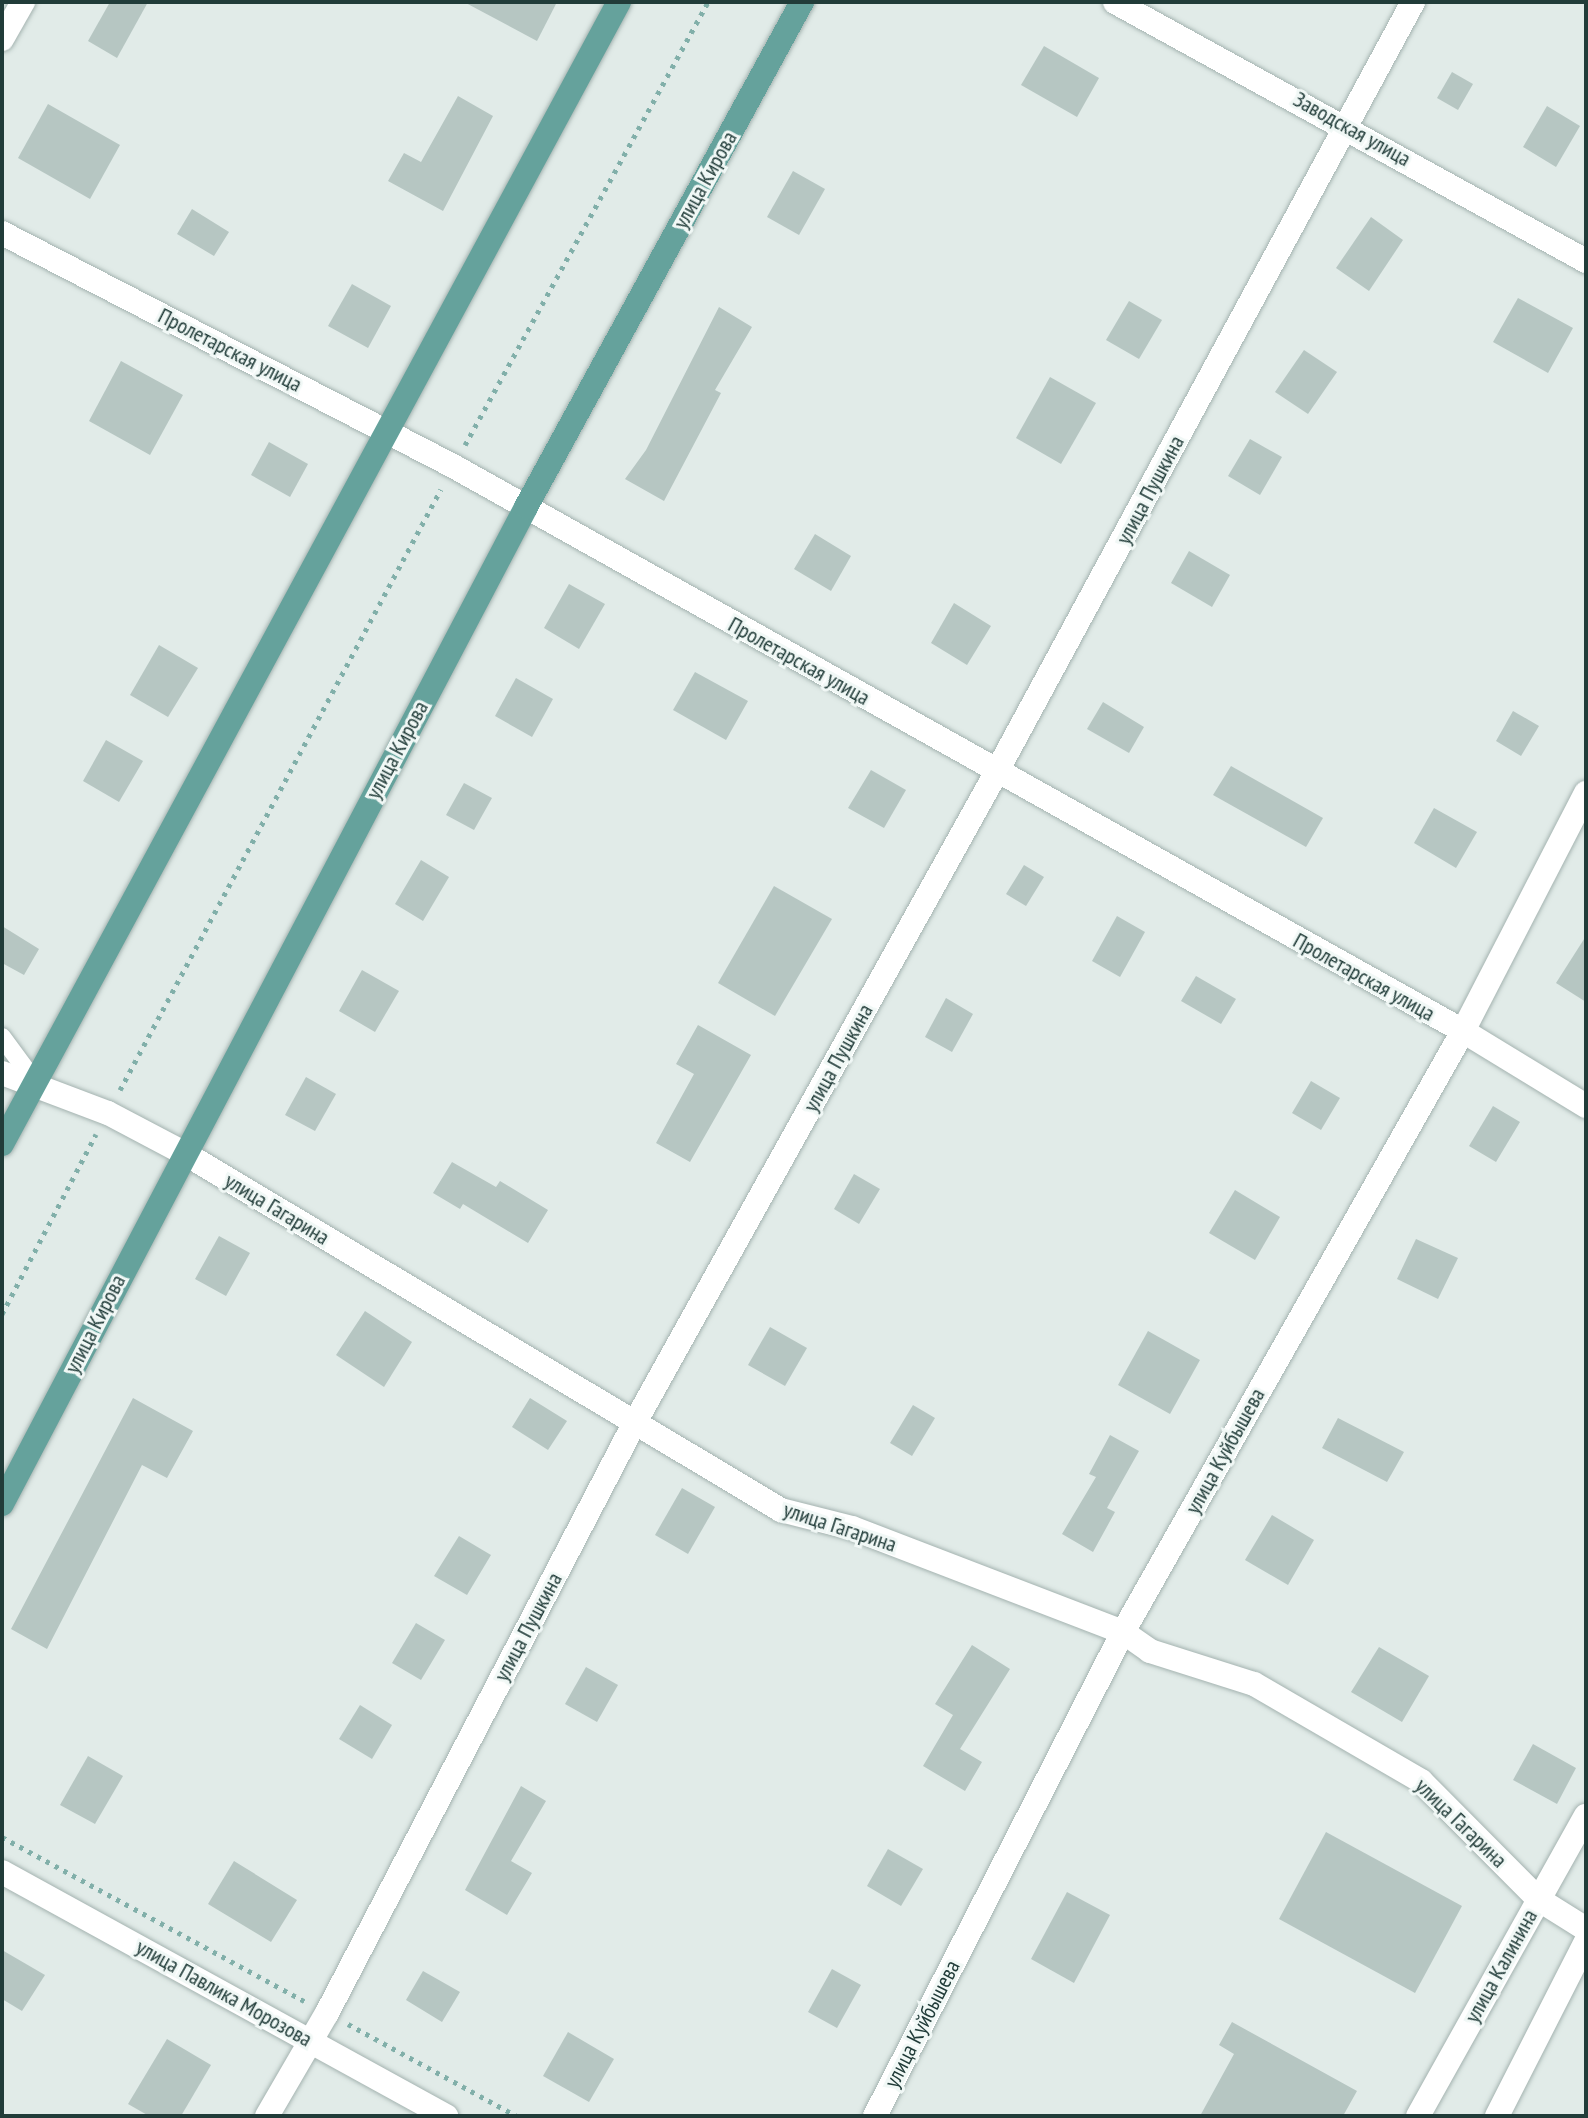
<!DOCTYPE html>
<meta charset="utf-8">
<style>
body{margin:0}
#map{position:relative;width:1588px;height:2118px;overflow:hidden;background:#e1ebe8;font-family:"PT Sans Narrow",sans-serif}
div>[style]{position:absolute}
.building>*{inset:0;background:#b6c6c2}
.path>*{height:5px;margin-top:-2.5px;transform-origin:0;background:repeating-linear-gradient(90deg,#81afa9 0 4px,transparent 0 10px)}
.roads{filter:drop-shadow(0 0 2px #a4b3b0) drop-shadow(0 0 2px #a4b3b0)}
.service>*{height:18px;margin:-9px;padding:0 9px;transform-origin:9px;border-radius:9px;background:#fff}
.minor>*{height:24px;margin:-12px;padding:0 12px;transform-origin:12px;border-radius:12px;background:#fff}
.primary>*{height:24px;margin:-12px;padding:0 12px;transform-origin:12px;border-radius:12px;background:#65a29c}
span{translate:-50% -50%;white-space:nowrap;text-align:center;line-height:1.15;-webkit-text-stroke:6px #f1f8f6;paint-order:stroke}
.street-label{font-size:22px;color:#213c39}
.frame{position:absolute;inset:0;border:4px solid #213c39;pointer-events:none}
</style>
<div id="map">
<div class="building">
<div style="clip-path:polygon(110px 2px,148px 2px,117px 58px,88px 41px)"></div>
<div style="clip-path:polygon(464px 2px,557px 2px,537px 41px)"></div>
<div style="clip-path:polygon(1044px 46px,1099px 78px,1077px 117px,1021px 85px)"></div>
<div style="clip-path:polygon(1452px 72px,1473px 84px,1458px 110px,1437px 98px)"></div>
<div style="clip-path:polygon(458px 96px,493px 116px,443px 211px,388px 181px,404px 153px,421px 162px)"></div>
<div style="clip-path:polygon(48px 104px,120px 145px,90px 199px,18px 158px)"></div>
<div style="clip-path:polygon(1547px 106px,1580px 126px,1556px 167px,1523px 147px)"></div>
<div style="clip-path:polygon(793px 171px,825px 189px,799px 235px,767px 217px)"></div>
<div style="clip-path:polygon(192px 209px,229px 232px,214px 256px,177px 234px)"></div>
<div style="clip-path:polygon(1371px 217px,1403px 240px,1369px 291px,1336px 268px)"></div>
<div style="clip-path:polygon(352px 284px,391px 306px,368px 348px,328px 326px)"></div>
<div style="clip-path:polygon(1518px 298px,1573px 328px,1548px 373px,1493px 342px)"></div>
<div style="clip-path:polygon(1129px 301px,1162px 320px,1139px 359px,1106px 340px)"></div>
<div style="clip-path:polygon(719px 307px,752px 327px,715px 390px,721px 393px,664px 501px,625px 479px,646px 450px)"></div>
<div style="clip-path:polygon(1304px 350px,1337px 372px,1308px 414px,1275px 392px)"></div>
<div style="clip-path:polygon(121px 361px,183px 395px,150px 455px,89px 421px)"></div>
<div style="clip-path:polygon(1050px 377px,1096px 403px,1061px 464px,1016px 438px)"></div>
<div style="clip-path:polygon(1250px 439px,1282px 457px,1260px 495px,1228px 476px)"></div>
<div style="clip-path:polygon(269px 442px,308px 464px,290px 497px,251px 475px)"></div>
<div style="clip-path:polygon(815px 534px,851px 556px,831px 591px,794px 569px)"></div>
<div style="clip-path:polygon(1189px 551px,1230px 575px,1212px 607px,1171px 583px)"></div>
<div style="clip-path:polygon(569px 584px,605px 604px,579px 649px,544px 628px)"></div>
<div style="clip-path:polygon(954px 603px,991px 626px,967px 665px,931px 643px)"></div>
<div style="clip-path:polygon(159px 645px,198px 668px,168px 717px,130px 695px)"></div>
<div style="clip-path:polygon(695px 672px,748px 701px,726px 740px,673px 710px)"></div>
<div style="clip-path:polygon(516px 678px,553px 699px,532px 737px,495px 716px)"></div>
<div style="clip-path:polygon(1103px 702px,1144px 727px,1129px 753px,1087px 729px)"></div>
<div style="clip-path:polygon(1513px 711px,1539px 726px,1521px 756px,1496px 741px)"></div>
<div style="clip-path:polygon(106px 740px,143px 761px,119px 802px,83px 781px)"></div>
<div style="clip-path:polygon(1231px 766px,1323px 818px,1306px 847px,1213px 795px)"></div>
<div style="clip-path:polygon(871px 770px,906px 790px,884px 828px,848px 808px)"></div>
<div style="clip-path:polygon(464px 783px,492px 798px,474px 830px,446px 815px)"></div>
<div style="clip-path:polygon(1434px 808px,1477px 832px,1456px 868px,1414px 843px)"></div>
<div style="clip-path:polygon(421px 860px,449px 877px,423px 921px,395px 904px)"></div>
<div style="clip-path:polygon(1024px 865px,1044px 877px,1026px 906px,1006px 894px)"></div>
<div style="clip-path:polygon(774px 886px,832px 919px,775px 1016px,718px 983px)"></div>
<div style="clip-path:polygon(1117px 916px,1145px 932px,1120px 977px,1092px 961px)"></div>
<div style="clip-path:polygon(2px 926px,39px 949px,24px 975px,2px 963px)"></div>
<div style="clip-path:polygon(1586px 936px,1586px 1002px,1556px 983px)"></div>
<div style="clip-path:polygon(362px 970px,399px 991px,375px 1032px,339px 1011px)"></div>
<div style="clip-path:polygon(1196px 976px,1236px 999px,1221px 1024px,1181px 1001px)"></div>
<div style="clip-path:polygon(946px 998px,973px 1014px,952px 1052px,925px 1037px)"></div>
<div style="clip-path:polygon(698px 1025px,751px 1055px,690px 1162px,656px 1143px,694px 1074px,676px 1064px)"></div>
<div style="clip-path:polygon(306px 1077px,336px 1094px,315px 1131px,285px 1115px)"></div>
<div style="clip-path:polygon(1311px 1081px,1340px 1098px,1321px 1130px,1292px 1113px)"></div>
<div style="clip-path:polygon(1493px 1106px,1520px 1122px,1496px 1162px,1469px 1146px)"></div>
<div style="clip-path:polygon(452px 1162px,496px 1187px,500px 1181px,548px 1210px,528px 1243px,463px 1204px,460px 1209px,433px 1193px)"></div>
<div style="clip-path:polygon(854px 1174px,880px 1189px,859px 1224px,834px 1209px)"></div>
<div style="clip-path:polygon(1235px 1190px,1280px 1217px,1255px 1260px,1209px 1233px)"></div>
<div style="clip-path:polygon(219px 1236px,250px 1253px,226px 1296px,195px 1279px)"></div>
<div style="clip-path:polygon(1416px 1239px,1458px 1258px,1438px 1299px,1397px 1279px)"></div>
<div style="clip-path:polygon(365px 1311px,412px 1342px,384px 1387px,336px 1355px)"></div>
<div style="clip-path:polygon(770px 1327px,807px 1348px,785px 1386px,748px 1365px)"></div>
<div style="clip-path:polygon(1148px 1331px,1200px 1360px,1170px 1414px,1118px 1385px)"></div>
<div style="clip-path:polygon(133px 1398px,193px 1431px,167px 1478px,142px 1465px,47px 1649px,11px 1629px)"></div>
<div style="clip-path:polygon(530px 1398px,567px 1421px,548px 1450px,512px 1427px)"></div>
<div style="clip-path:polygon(913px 1405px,935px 1418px,912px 1456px,890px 1443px)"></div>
<div style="clip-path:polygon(1338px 1418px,1404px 1452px,1387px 1482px,1322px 1448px)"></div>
<div style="clip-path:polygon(1110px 1435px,1139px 1451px,1107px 1508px,1115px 1512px,1093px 1552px,1062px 1534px,1096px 1477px,1089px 1474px)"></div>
<div style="clip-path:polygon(682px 1488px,715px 1507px,688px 1554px,655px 1535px)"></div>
<div style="clip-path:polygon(1272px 1515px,1314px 1540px,1288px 1585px,1245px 1560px)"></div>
<div style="clip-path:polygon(459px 1536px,491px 1555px,467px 1595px,434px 1576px)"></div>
<div style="clip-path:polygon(416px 1623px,445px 1640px,421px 1680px,392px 1663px)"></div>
<div style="clip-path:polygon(972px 1645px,1010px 1669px,960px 1749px,982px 1762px,965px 1791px,923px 1766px,953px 1715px,935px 1704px)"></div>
<div style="clip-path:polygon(1379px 1647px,1429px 1676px,1402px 1722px,1351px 1692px)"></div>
<div style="clip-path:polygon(586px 1667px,618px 1685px,597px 1722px,565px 1704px)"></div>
<div style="clip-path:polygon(360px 1705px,392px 1725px,372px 1759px,339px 1739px)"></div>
<div style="clip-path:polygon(1533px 1744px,1576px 1768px,1557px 1804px,1513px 1780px)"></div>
<div style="clip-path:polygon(88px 1756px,123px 1776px,95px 1824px,60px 1805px)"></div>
<div style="clip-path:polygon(521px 1786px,546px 1801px,511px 1861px,532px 1873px,507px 1915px,465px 1890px)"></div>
<div style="clip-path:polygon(1326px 1832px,1462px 1906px,1415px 1993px,1279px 1919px)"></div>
<div style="clip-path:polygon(888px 1849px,923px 1869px,901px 1906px,867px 1886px)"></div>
<div style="clip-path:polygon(234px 1861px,297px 1900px,271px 1942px,208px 1904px)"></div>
<div style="clip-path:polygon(1067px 1892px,1110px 1915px,1074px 1983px,1031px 1959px)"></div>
<div style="clip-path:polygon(2px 1950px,45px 1975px,22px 2011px,2px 1999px)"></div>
<div style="clip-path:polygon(832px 1969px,861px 1985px,837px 2028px,808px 2012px)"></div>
<div style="clip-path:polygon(423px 1971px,460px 1992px,442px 2022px,406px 2000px)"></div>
<div style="clip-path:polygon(1232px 2022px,1357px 2091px,1343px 2116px,1200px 2116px,1234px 2054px,1219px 2045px)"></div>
<div style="clip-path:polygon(568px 2032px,614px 2059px,589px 2102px,543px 2076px)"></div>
<div style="clip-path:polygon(167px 2039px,211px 2065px,181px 2116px,149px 2116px,128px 2104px)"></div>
</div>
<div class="path">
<div style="left:465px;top:445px;width:505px;rotate:-61.25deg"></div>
<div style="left:120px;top:1090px;width:681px;rotate:-61.89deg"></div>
<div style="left:2px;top:1314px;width:203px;rotate:-62.4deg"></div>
<div style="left:2px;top:1837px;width:344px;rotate:28.5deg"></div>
<div style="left:348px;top:2024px;width:192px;rotate:28.6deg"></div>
</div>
<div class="roads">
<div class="service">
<div style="left:2px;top:1037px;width:56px;rotate:53.7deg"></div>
</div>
<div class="minor">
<div style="left:1115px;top:2px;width:538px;rotate:28.81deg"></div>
<div style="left:2px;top:39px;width:43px;rotate:-60.4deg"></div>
<div style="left:2px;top:233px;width:508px;rotate:27.32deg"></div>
<div style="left:453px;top:466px;width:1157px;rotate:29.22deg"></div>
<div style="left:1463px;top:1031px;width:144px;rotate:31.4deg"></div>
<div style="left:2px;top:1073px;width:113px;rotate:20.7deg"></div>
<div style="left:108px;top:1113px;width:86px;rotate:27.8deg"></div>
<div style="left:184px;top:1153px;width:696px;rotate:30.88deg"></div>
<div style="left:781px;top:1510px;width:73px;rotate:14.2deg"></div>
<div style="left:852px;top:1528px;width:290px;rotate:21deg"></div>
<div style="left:1123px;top:1632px;width:33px;rotate:35deg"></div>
<div style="left:1150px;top:1651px;width:109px;rotate:17.6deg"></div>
<div style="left:1254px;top:1684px;width:193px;rotate:30.1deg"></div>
<div style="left:1421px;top:1781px;width:166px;rotate:45.2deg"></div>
<div style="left:1538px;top:1899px;width:57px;rotate:32deg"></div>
<div style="left:2px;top:1872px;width:507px;rotate:28.79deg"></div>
<div style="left:267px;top:2116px;width:119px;rotate:-59.8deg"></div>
<div style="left:327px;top:2013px;width:662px;rotate:-62.47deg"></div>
<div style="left:633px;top:1426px;width:747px;rotate:-60.93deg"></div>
<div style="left:996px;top:773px;width:877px;rotate:-61.59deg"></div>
<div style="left:875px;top:2116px;width:544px;rotate:-62.87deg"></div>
<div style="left:1123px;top:1632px;width:691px;rotate:-60.5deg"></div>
<div style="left:1463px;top:1031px;width:268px;rotate:-62.7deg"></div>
<div style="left:1418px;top:2116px;width:344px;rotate:-60.8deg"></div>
<div style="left:1497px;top:2116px;width:196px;rotate:-63deg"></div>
</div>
<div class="primary">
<div style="left:2px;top:1144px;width:1298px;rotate:-61.62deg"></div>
<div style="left:2px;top:1504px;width:1126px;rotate:-62.27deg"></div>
<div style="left:526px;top:507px;width:576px;rotate:-61.34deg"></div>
</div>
</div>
<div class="street-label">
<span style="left:1352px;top:129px;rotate:29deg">Заводская улица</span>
<span style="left:705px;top:180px;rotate:-61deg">улица Кирова</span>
<span style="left:230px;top:350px;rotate:27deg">Пролетарская улица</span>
<span style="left:1150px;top:490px;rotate:-62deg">улица Пушкина</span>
<span style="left:799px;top:661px;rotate:29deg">Пролетарская улица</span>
<span style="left:397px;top:750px;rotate:-62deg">улица Кирова</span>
<span style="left:1364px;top:977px;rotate:29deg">Пролетарская улица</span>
<span style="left:838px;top:1058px;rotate:-61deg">улица Пушкина</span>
<span style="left:277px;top:1209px;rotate:31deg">улица Гагарина</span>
<span style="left:95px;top:1324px;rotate:-63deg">улица Кирова</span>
<span style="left:1225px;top:1451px;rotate:-61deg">улица Куйбышева</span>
<span style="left:840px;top:1527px;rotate:18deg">улица Гагарина</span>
<span style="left:528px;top:1627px;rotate:-62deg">улица Пушкина</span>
<span style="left:1461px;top:1823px;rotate:44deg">улица Гагарина</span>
<span style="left:1501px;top:1966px;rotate:-61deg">улица Калинина</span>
<span style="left:224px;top:1993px;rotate:29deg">улица Павлика Морозова</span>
<span style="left:922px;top:2024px;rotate:-63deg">улица Куйбышева</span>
</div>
<div class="frame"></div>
</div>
